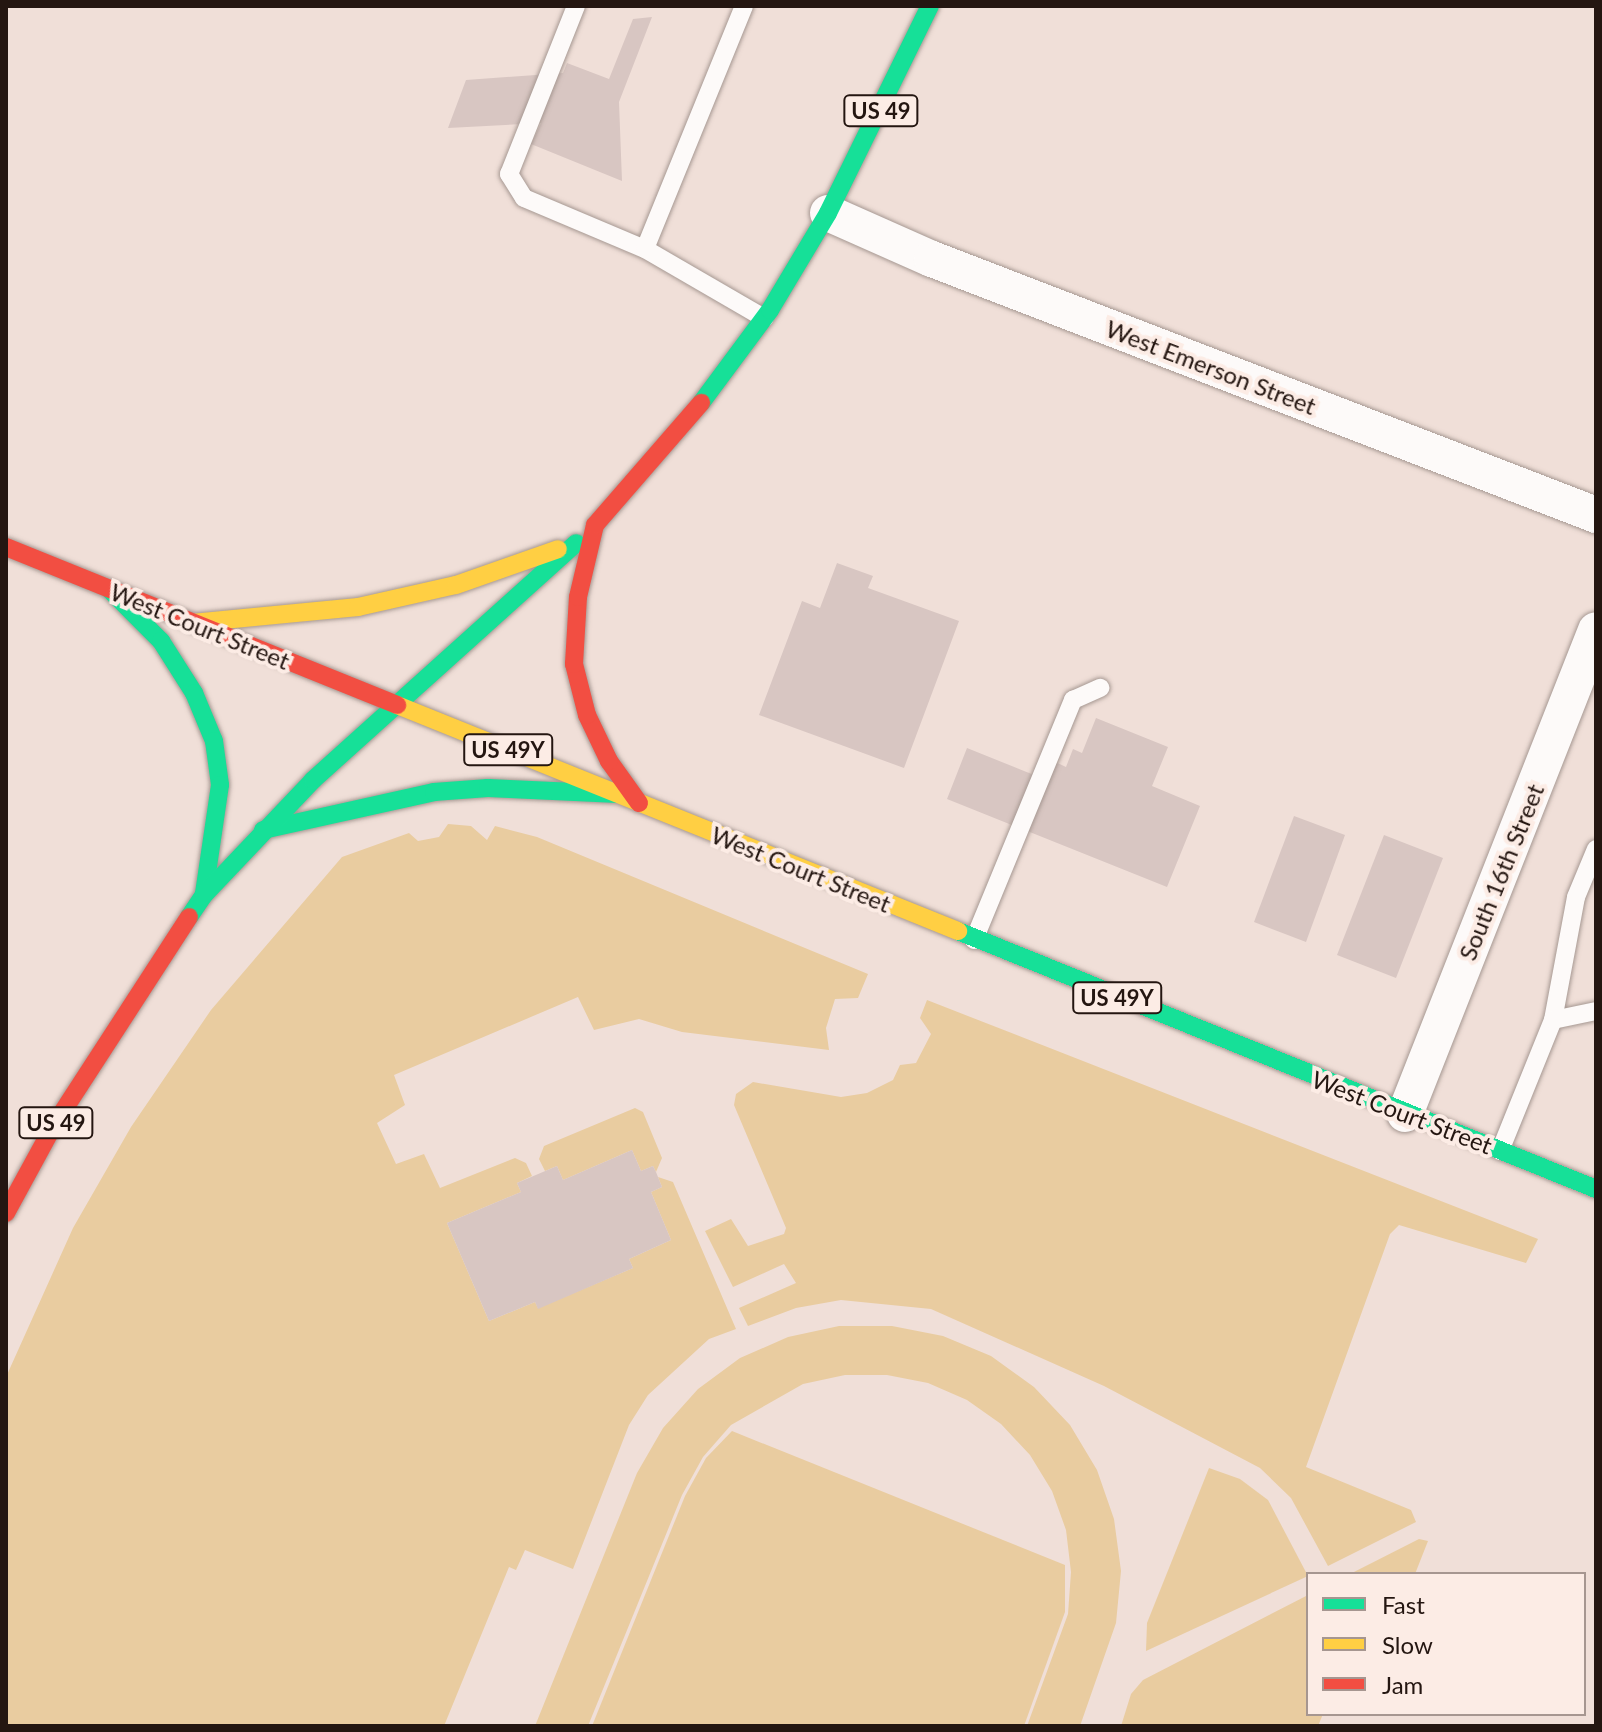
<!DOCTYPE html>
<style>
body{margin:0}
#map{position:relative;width:1602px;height:1732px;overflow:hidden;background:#f0dfd8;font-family:Lato,sans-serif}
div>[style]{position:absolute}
.green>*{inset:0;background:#e9cca0}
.building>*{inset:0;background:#d8c6c2}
.roads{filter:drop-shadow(0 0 2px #a69892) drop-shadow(0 0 2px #a69892)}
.lane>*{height:18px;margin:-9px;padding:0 9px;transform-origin:9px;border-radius:9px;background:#fdfaf9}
.street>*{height:36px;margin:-18px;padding:0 18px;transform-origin:18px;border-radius:18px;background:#fdfaf9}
.fast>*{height:18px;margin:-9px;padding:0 9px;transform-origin:9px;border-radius:9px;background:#16e098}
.slow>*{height:18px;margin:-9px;padding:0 9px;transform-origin:9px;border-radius:9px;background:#ffcf43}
.jam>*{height:18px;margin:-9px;padding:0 9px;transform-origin:9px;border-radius:9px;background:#f24e42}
span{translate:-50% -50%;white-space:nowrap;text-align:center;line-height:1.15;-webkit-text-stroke:8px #fcece5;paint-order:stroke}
.shield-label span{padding:2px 6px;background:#fcece5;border:2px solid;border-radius:6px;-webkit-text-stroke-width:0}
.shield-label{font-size:22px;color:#241611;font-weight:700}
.street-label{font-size:24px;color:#241611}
.frame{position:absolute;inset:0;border:8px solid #241611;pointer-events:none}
.legend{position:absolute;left:1306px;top:1572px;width:280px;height:144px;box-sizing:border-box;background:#fcece5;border:2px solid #a69690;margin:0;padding:10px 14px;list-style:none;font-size:24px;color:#241611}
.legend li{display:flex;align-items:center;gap:16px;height:40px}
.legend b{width:40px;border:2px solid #a69690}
</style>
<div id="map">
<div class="green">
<div style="clip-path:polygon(448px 824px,471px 826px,487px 840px,495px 826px,537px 837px,868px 974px,858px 998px,835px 999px,826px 1028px,829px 1050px,682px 1032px,639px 1019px,594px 1030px,578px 997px,394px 1075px,405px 1105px,377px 1123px,396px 1164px,424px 1154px,440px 1188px,515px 1158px,526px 1163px,532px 1176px,517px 1183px,521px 1192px,447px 1223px,489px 1321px,535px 1302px,538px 1308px,633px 1268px,629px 1259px,671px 1240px,651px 1192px,662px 1187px,658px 1177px,673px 1182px,736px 1329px,709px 1339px,648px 1395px,629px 1425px,573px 1569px,525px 1550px,516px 1570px,509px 1567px,444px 1726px,6px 1726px,6px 1377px,73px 1228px,131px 1127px,211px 1010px,342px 857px,409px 833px,418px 841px,439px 837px)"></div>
<div style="clip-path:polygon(927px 1000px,1538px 1239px,1526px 1263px,1399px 1225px,1390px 1234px,1306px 1467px,1411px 1510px,1416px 1522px,1328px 1566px,1291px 1498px,1260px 1468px,1104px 1386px,931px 1309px,841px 1300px,796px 1308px,748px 1326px,739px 1308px,796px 1283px,784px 1264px,733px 1287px,705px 1231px,731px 1219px,748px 1246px,784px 1234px,786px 1228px,734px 1105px,736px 1094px,753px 1082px,841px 1097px,867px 1093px,893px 1080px,900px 1065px,916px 1063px,931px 1034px,920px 1018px)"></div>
<div style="clip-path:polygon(635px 1108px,643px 1112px,662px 1158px,656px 1172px,653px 1166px,641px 1171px,632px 1150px,563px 1180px,557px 1166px,545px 1171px,539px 1159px,544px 1146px)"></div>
<div style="clip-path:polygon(839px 1326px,892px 1326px,943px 1336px,991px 1356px,1034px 1387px,1070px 1425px,1097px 1470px,1114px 1519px,1121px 1571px,1116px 1623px,1080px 1726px,1027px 1726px,1068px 1614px,1071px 1572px,1066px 1530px,1052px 1491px,1030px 1455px,1001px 1424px,967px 1400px,928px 1383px,887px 1375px,845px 1375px,803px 1384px,731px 1425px,703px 1457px,682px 1495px,588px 1726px,535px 1726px,637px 1473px,663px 1428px,698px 1389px,740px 1358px,788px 1337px)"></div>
<div style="clip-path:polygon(732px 1431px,1065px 1565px,1065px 1612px,1024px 1726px,592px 1726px,685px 1496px,706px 1458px)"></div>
<div style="clip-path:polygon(1209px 1468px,1240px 1479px,1268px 1500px,1308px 1576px,1146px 1651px,1147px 1623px)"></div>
<div style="clip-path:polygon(1419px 1539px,1428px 1541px,1415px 1574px,1350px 1574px)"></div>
<div style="clip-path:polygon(1308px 1595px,1308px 1714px,1323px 1714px,1318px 1726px,1121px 1726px,1131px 1694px,1143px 1680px)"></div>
</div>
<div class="building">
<div style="clip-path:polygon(652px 17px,619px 102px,622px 181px,531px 144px,541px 123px,448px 128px,466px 80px,563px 73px,567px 63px,609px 79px,633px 19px)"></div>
<div style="clip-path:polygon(837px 563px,873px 576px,868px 588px,959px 621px,904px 768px,759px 715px,802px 601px,820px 608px)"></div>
<div style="clip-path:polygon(1096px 718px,1168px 747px,1152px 786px,1200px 806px,1167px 887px,947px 799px,967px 748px,1044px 779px,1051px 760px,1066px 767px,1073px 749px,1082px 753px)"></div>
<div style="clip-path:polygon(1294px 816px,1345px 835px,1306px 942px,1254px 922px)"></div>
<div style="clip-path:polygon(1384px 835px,1443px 858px,1396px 978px,1337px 955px)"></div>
<div style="clip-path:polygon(632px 1150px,641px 1171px,653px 1166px,656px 1172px,662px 1187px,651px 1192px,671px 1240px,629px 1259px,633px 1268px,538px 1309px,535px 1302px,489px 1321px,447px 1223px,521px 1192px,517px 1183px,557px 1166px,563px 1180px)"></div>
</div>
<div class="roads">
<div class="lane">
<div style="left:576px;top:6px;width:181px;rotate:111.7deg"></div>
<div style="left:509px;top:174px;width:28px;rotate:58deg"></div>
<div style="left:524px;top:198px;width:131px;rotate:22.9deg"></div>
<div style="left:744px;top:6px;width:262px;rotate:112.2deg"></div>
<div style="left:645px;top:249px;width:138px;rotate:30.1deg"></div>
<div style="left:974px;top:940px;width:260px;rotate:-67.6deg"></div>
<div style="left:1073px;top:700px;width:30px;rotate:-24deg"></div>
<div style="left:1553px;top:1020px;width:125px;rotate:-79.4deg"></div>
<div style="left:1576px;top:897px;width:52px;rotate:-67.4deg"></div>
<div style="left:1500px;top:1151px;width:141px;rotate:-68deg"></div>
<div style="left:1553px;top:1020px;width:44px;rotate:-11.8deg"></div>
</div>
<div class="street">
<div style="left:828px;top:213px;width:114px;rotate:23.9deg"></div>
<div style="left:932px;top:259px;width:712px;rotate:21.08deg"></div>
<div style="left:1405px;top:1114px;width:520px;rotate:-68.46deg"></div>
</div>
<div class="fast">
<div style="left:701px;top:403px;width:116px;rotate:-53.4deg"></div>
<div style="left:770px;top:310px;width:113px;rotate:-59.1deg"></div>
<div style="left:828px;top:213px;width:231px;rotate:-63.8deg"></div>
<div style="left:109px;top:589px;width:74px;rotate:45deg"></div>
<div style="left:161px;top:641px;width:62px;rotate:57.6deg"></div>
<div style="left:194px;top:693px;width:52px;rotate:67.4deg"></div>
<div style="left:214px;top:741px;width:44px;rotate:82.2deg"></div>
<div style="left:220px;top:785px;width:110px;rotate:98.4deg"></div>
<div style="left:263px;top:830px;width:175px;rotate:-12.5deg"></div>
<div style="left:434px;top:792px;width:54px;rotate:-4.2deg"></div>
<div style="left:488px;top:788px;width:130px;rotate:2.6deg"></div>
<div style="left:189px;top:917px;width:27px;rotate:-56deg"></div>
<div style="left:204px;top:895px;width:158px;rotate:-46.5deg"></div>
<div style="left:313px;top:780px;width:354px;rotate:-42deg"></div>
<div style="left:958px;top:931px;width:688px;rotate:22.02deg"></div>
</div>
<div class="slow">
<div style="left:192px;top:623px;width:167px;rotate:-5.5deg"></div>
<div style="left:358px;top:607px;width:100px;rotate:-12.7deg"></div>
<div style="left:456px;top:585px;width:108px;rotate:-19.4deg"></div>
<div style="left:397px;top:705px;width:605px;rotate:21.94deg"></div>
</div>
<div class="jam">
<div style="left:6px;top:547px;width:422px;rotate:22deg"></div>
<div style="left:639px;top:803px;width:52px;rotate:-125.5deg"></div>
<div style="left:609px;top:761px;width:51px;rotate:-115.6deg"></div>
<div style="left:587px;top:715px;width:53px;rotate:-104.3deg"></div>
<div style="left:574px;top:664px;width:67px;rotate:-86.6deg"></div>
<div style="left:578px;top:597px;width:74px;rotate:-76.7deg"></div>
<div style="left:595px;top:525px;width:162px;rotate:-49deg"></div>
<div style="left:6px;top:1213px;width:100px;rotate:-61.4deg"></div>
<div style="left:54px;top:1125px;width:248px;rotate:-57deg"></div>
</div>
</div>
<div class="shield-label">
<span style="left:881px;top:111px">US 49</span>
<span style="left:508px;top:750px">US 49Y</span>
<span style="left:1117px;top:998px">US 49Y</span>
<span style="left:56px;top:1123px">US 49</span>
</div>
<div class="street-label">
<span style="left:1211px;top:367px;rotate:21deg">West Emerson Street</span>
<span style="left:200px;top:626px;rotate:22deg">West Court Street</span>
<span style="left:801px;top:869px;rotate:22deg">West Court Street</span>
<span style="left:1501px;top:872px;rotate:-68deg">South 16th Street</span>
<span style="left:1402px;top:1112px;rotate:21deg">West Court Street</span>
</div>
<div class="frame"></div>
<ul class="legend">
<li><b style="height:10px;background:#16e098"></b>Fast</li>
<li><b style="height:10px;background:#ffcf43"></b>Slow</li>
<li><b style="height:10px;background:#f24e42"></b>Jam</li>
</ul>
</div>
